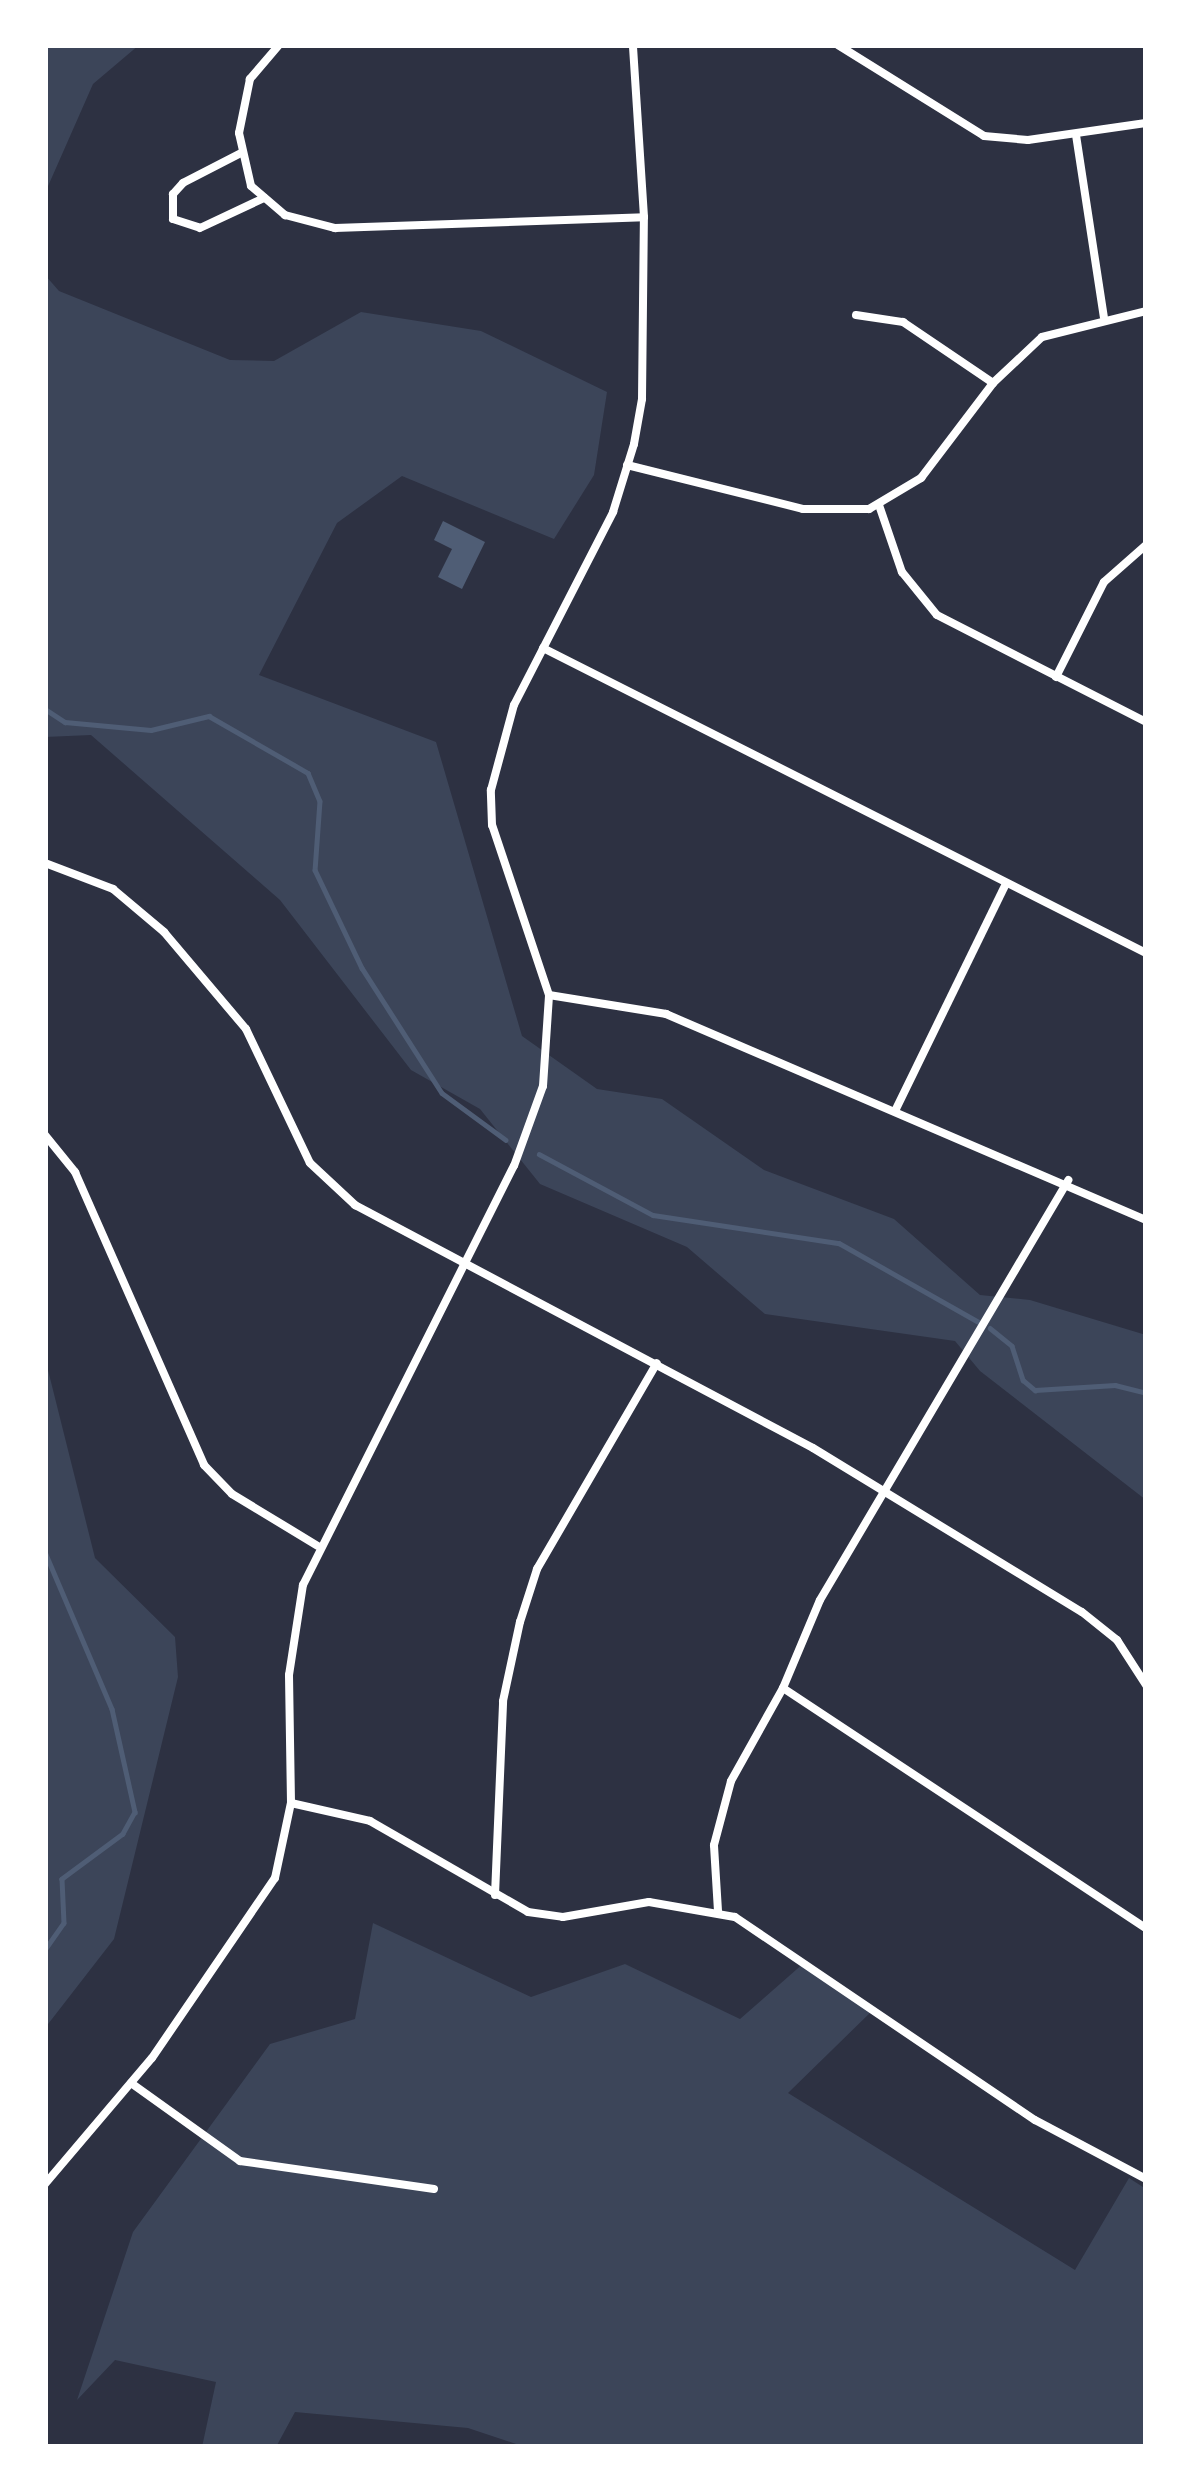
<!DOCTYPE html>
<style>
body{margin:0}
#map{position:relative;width:1191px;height:2492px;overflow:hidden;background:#2d3142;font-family:"PT Sans Narrow",sans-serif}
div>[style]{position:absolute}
.green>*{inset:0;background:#3c4559}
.water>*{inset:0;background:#4f5d75}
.stream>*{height:4.5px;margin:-2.25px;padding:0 2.25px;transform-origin:2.25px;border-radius:2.25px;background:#4f5d75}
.minor>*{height:8px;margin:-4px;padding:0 4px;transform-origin:4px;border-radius:4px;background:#fff}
span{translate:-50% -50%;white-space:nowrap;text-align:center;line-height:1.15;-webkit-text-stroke:9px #fff;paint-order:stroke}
.frame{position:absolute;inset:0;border:48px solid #fff;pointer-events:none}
</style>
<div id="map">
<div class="green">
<div style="clip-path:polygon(45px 45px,139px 45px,93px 84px,45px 193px)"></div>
<div style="clip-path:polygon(45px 275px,59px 291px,230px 360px,274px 361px,361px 312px,481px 331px,607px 392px,594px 475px,554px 539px,402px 476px,337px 523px,259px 675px,436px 742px,522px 1036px,597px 1089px,662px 1099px,764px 1170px,894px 1219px,980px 1295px,1030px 1300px,1146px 1335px,1146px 1500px,980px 1371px,955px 1341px,765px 1314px,687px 1247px,540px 1184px,480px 1109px,411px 1070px,280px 900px,91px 735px,45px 737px)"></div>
<div style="clip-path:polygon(45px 1358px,95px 1558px,175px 1637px,178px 1677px,114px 1939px,45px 2028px)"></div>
<div style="clip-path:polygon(373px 1923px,531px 1997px,625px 1964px,740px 2019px,805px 1962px,874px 2009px,788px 2093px,1075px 2270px,1129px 2178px,1146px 2189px,1146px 2447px,525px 2447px,468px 2428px,295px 2412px,276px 2447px,202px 2447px,216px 2382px,115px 2360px,77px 2400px,133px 2232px,270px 2044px,355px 2019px)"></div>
</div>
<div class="water">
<div style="clip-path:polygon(443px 521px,485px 542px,462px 589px,438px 577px,452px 549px,434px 540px)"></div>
</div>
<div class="stream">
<div style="left:45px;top:709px;width:24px;rotate:33deg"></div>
<div style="left:65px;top:722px;width:86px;rotate:5.3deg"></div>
<div style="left:151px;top:730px;width:60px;rotate:-13.6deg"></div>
<div style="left:209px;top:716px;width:114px;rotate:29.9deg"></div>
<div style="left:308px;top:773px;width:30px;rotate:67deg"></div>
<div style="left:320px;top:801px;width:69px;rotate:94.1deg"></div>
<div style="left:315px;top:870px;width:109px;rotate:64.4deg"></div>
<div style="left:362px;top:968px;width:148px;rotate:57.4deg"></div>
<div style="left:442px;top:1093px;width:79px;rotate:36.3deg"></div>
<div style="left:539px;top:1154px;width:129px;rotate:28.2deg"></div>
<div style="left:653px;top:1215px;width:188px;rotate:8.6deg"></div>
<div style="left:839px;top:1243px;width:159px;rotate:29.5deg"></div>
<div style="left:990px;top:1328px;width:28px;rotate:39deg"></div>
<div style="left:1012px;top:1346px;width:36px;rotate:72deg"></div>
<div style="left:1023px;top:1380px;width:16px;rotate:40deg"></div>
<div style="left:1035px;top:1390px;width:80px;rotate:-3.6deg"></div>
<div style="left:1115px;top:1385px;width:32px;rotate:14deg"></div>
<div style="left:45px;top:1552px;width:171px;rotate:66.9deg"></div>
<div style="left:112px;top:1709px;width:106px;rotate:77.4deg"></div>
<div style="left:135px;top:1812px;width:25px;rotate:119deg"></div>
<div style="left:123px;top:1834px;width:76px;rotate:143.6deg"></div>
<div style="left:62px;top:1879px;width:44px;rotate:87.4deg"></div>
<div style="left:64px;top:1923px;width:33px;rotate:125deg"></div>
</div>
<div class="minor">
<div style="left:279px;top:45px;width:45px;rotate:130.5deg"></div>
<div style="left:250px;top:79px;width:55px;rotate:101.5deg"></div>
<div style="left:239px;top:133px;width:54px;rotate:77.2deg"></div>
<div style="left:251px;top:186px;width:45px;rotate:40.5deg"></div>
<div style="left:285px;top:215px;width:52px;rotate:14.6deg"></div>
<div style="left:335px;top:228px;width:309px;rotate:-2deg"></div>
<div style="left:838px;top:45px;width:172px;rotate:31.9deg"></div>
<div style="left:984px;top:136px;width:44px;rotate:5.2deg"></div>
<div style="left:1028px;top:140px;width:119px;rotate:-8.2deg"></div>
<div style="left:1076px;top:135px;width:184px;rotate:81.3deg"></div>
<div style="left:241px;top:153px;width:65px;rotate:152.7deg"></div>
<div style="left:183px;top:183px;width:15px;rotate:132deg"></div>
<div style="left:173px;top:194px;width:25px;rotate:90deg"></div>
<div style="left:173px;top:219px;width:28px;rotate:18deg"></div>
<div style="left:200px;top:228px;width:71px;rotate:-25.1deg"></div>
<div style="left:856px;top:315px;width:48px;rotate:8.5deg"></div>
<div style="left:903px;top:322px;width:109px;rotate:34.1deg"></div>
<div style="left:627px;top:465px;width:181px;rotate:14deg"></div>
<div style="left:803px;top:509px;width:66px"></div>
<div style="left:869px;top:509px;width:61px;rotate:-30.8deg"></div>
<div style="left:921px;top:478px;width:119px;rotate:-52.8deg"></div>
<div style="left:993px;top:383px;width:67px;rotate:-43.2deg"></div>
<div style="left:1042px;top:337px;width:107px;rotate:-14deg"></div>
<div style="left:879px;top:505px;width:71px;rotate:71.1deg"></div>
<div style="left:902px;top:572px;width:55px;rotate:50.9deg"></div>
<div style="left:937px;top:615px;width:235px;rotate:27.1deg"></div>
<div style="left:543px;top:648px;width:676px;rotate:26.83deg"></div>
<div style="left:1056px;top:677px;width:106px;rotate:-63.2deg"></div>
<div style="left:1104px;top:582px;width:56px;rotate:-41.4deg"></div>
<div style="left:45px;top:863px;width:73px;rotate:20.9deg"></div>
<div style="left:113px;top:889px;width:67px;rotate:40.1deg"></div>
<div style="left:164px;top:932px;width:127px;rotate:49.8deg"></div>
<div style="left:246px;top:1029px;width:148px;rotate:64.5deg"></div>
<div style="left:310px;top:1163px;width:62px;rotate:43deg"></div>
<div style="left:355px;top:1205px;width:518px;rotate:27.95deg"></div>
<div style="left:813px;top:1448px;width:315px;rotate:31.4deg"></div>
<div style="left:1082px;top:1612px;width:45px;rotate:38.7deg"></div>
<div style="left:1117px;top:1640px;width:54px;rotate:57.2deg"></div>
<div style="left:549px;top:995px;width:119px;rotate:9.2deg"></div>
<div style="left:666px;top:1014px;width:522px;rotate:23.23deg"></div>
<div style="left:896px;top:1109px;width:251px;rotate:-64deg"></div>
<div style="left:45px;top:1135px;width:48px;rotate:51deg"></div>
<div style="left:75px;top:1172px;width:320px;rotate:66.2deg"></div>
<div style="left:204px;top:1465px;width:40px;rotate:46deg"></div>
<div style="left:232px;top:1494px;width:100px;rotate:31.2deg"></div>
<div style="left:783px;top:1688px;width:435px;rotate:33.5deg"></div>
<div style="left:291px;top:1803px;width:81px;rotate:12.8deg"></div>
<div style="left:370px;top:1821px;width:182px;rotate:29.9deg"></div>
<div style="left:528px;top:1912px;width:35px;rotate:8deg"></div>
<div style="left:563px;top:1917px;width:87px;rotate:-9.9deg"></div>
<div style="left:649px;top:1902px;width:87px;rotate:9.9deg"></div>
<div style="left:735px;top:1917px;width:362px;rotate:34.1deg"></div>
<div style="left:1035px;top:2120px;width:126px;rotate:28deg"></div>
<div style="left:495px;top:1895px;width:194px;rotate:-87.6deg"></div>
<div style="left:503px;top:1701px;width:81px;rotate:-77.9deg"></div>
<div style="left:520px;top:1622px;width:56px;rotate:-72.2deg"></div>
<div style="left:537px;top:1569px;width:238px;rotate:-59.8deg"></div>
<div style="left:718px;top:1911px;width:66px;rotate:-93.5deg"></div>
<div style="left:714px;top:1845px;width:66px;rotate:-75.1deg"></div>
<div style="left:731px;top:1781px;width:107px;rotate:-60.8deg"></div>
<div style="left:783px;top:1688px;width:95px;rotate:-67.2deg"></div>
<div style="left:820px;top:1600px;width:488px;rotate:-59.4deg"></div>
<div style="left:131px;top:2083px;width:134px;rotate:35.6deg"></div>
<div style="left:240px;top:2161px;width:196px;rotate:8.2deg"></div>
<div style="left:45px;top:2184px;width:165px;rotate:-49.7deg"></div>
<div style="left:152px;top:2058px;width:218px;rotate:-55.7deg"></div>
<div style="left:275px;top:1878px;width:77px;rotate:-78deg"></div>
<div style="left:291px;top:1803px;width:128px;rotate:-90.9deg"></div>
<div style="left:289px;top:1675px;width:91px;rotate:-81.2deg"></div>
<div style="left:303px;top:1585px;width:469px;rotate:-63.3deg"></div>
<div style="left:514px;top:1166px;width:85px;rotate:-70.1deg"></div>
<div style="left:543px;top:1086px;width:91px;rotate:-86.2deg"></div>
<div style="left:549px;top:995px;width:179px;rotate:-108.5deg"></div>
<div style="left:492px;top:825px;width:35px;rotate:-92deg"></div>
<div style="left:491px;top:790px;width:88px;rotate:-74.9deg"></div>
<div style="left:514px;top:705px;width:217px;rotate:-62.8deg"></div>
<div style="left:613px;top:512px;width:71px;rotate:-72.8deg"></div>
<div style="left:634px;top:444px;width:46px;rotate:-79.9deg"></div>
<div style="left:642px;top:399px;width:182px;rotate:-89.4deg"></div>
<div style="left:644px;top:217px;width:172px;rotate:-93.7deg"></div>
</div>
<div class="frame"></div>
</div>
